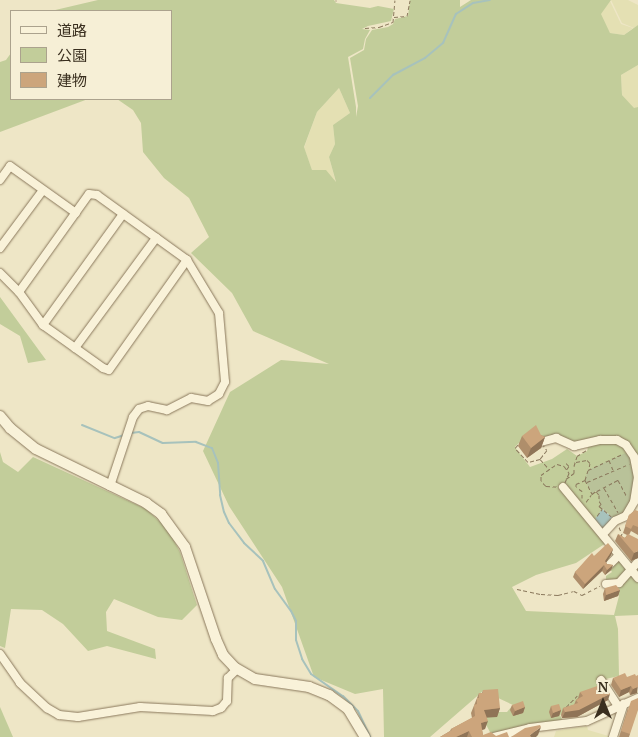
<!DOCTYPE html>
<meta charset="utf-8">
<style>
body{margin:0}
#map{position:relative;width:638px;height:737px;overflow:hidden;background:#eee6c6;font-family:"PT Serif","Noto Sans JP",serif}
div>[style]{position:absolute}
.farmland>*{inset:0;background:#e4e0b3}
.green>*{inset:0;background:#c2cd9a}
.cemetery>*{inset:0;background:#b9c299}
.water>*{inset:0;background:#a7c2bc}
.stream>*{height:2px;margin:-1px;padding:0 1px;transform-origin:1px;border-radius:1px;background:#a7c2bc}
.path>*{height:1px;margin-top:-0.5px;transform-origin:0;background:repeating-linear-gradient(90deg,#8a785c 0 4px,transparent 0 6.5px)}
.roads{filter:drop-shadow(0 0 1px #8a785c) drop-shadow(0 0 1px #8a785c)}
.minor>*{height:8px;margin:-4px;padding:0 4px;transform-origin:4px;border-radius:4px;background:#f9f2d9}
.tertiary>*{height:10px;margin:-5px;padding:0 5px;transform-origin:5px;border-radius:5px;background:#f9f2d9}
.wall>*{inset:0;background:#af8e6b}
.shaded-wall>*{inset:0;background:#8f7457}
.building>*{inset:0;background:#cca57c}
span{translate:-50% -50%;white-space:nowrap;text-align:center;line-height:1.15;-webkit-text-stroke:4px #f6efd6;paint-order:stroke}
.legend{position:absolute;left:10px;top:10px;width:162px;height:90px;box-sizing:border-box;background:#f6efd6;border:1px solid #aba28d;margin:0;padding:6px 9px;list-style:none;font-size:15px;color:#3a2f1f}
.legend li{display:flex;align-items:center;gap:10px;height:25px}
.legend b{width:25px;border:1px solid #aba28d}
.north{position:absolute;left:578px;top:677px;width:50px;height:50px;-webkit-text-stroke:4px #f6efd6;paint-order:stroke;rotate:0deg;font-size:14px;font-weight:700;line-height:20px;text-align:center;color:#3a2f1f}
.north::after{content:'';display:block;margin:auto;width:18px;height:22px;background:#3a2f1f;clip-path:polygon(50% 0,100% 100%,50% 72%,0 100%)}
</style>
<div id="map">
<div class="farmland">
<div style="clip-path:polygon(611px 0,628px 0,638px 5px,638px 25px,634px 28px,622px 23px)"></div>
<div style="clip-path:polygon(610px 1px,621px 24px,633px 28px,624px 35px,610px 33px,600px 14px)"></div>
<div style="clip-path:polygon(638px 65px,638px 107px,634px 109px,622px 95px,621px 75px)"></div>
<div style="clip-path:polygon(339px 88px,350px 113px,333px 125px,335px 144px,329px 157px,336px 183px,312px 170px,304px 148px,317px 112px)"></div>
<div style="clip-path:polygon(587px 726px,588px 730px,612px 737px,554px 737px,556px 731px)"></div>
</div>
<div class="green">
<div style="clip-path:polygon(evenodd,98px 0,334px 0,336px 3px,370px 8px,378px 6px,394px 9px,391px 21px,368px 26px,362px 29px,370px 30px,365px 39px,363px 49px,348px 57px,356px 107px,356px 117px,358px 106px,350px 58px,364px 50px,366px 39px,372px 30px,388px 27px,393px 24px,395px 19px,408px 16px,410px 0,460px 0,460px 7px,471px 0,611px 0,601px 14px,610px 33px,624px 35px,638px 25px,638px 65px,621px 75px,622px 95px,634px 108px,638px 107px,638px 500px,634px 457px,592px 494px,596px 491px,599px 495px,601px 504px,599px 506px,602px 509px,601px 528px,609px 541px,576px 563px,536px 575px,512px 587px,526px 611px,614px 615px,619px 596px,612px 585px,606px 584px,606px 576px,612px 572px,610px 569px,622px 558px,631px 570px,638px 562px,638px 615px,615px 616px,618px 629px,619px 676px,601px 680px,606px 687px,573px 709px,560px 715px,564px 724px,491px 734px,482px 717px,497px 712px,507px 712px,513px 705px,483px 691px,430px 737px,384px 737px,383px 689px,355px 694px,314px 677px,282px 587px,229px 506px,203px 451px,230px 392px,281px 360px,329px 364px,253px 331px,232px 293px,191px 253px,209px 237px,189px 198px,164px 178px,143px 152px,141px 123px,133px 110px,117px 99px,171px 99px,171px 11px,51px 11px,98px 0,339px 88px,350px 113px,333px 125px,335px 144px,329px 157px,336px 182px,326px 170px,312px 170px,304px 147px,317px 112px,339px 88px,98px 0,556px 438px,574px 446px,589px 443px,587px 451px,577px 456px,567px 449px,552px 459px,530px 467px,515px 447px,523px 439px,556px 438px)"></div>
<div style="clip-path:polygon(11px 53px,11px 99px,88px 99px,0 132px,0 62px,6px 60px)"></div>
<div style="clip-path:polygon(0 297px,46px 360px,28px 363px,20px 336px,0 324px)"></div>
<div style="clip-path:polygon(0 452px,3px 462px,18px 472px,33px 457px,146px 509px,168px 529px,180px 552px,197px 605px,182px 620px,158px 617px,114px 599px,106px 612px,107px 631px,155px 649px,156px 659px,107px 646px,88px 651px,63px 624px,42px 610px,11px 609px,5px 648px,0 646px)"></div>
<div style="clip-path:polygon(0 707px,13px 737px,0 737px)"></div>
</div>
<div class="cemetery">
<div style="clip-path:polygon(630px 451px,638px 477px,626px 516px,616px 520px,599px 506px,601px 504px,599px 501px,599px 495px,596px 491px,592px 494px,585px 480px,588px 470px)"></div>
</div>
<div class="water">
<div style="clip-path:polygon(602px 509px,616px 520px,604px 532px,595px 519px)"></div>
</div>
<div class="stream">
<div style="left:370px;top:98px;width:33px;rotate:-45deg"></div>
<div style="left:393px;top:75px;width:36px;rotate:-28deg"></div>
<div style="left:425px;top:58px;width:23px;rotate:-40deg"></div>
<div style="left:443px;top:43px;width:32px;rotate:-66deg"></div>
<div style="left:456px;top:14px;width:20px;rotate:-33deg"></div>
<div style="left:473px;top:3px;width:17px;rotate:-10deg"></div>
<div style="left:82px;top:425px;width:35px;rotate:22deg"></div>
<div style="left:115px;top:438px;width:9px;rotate:-18deg"></div>
<div style="left:131px;top:433px;width:8px;rotate:-7deg"></div>
<div style="left:139px;top:432px;width:26px;rotate:25deg"></div>
<div style="left:163px;top:443px;width:33px;rotate:-2deg"></div>
<div style="left:196px;top:442px;width:17px;rotate:21deg"></div>
<div style="left:212px;top:448px;width:16px;rotate:68deg"></div>
<div style="left:218px;top:463px;width:32px;rotate:86deg"></div>
<div style="left:220px;top:495px;width:17px;rotate:77deg"></div>
<div style="left:224px;top:512px;width:12px;rotate:66deg"></div>
<div style="left:229px;top:523px;width:25px;rotate:53deg"></div>
<div style="left:244px;top:543px;width:26px;rotate:43deg"></div>
<div style="left:263px;top:561px;width:30px;rotate:67deg"></div>
<div style="left:275px;top:589px;width:27px;rotate:54deg"></div>
<div style="left:291px;top:611px;width:11px;rotate:63deg"></div>
<div style="left:296px;top:621px;width:19px;rotate:90deg"></div>
<div style="left:296px;top:640px;width:20px;rotate:72deg"></div>
<div style="left:302px;top:659px;width:17px;rotate:59deg"></div>
<div style="left:311px;top:674px;width:39px;rotate:35deg"></div>
<div style="left:343px;top:696px;width:21px;rotate:45deg"></div>
<div style="left:358px;top:711px;width:29px;rotate:65deg"></div>
</div>
<div class="path">
<div style="left:336px;top:0;width:1px;rotate:90deg"></div>
<div style="left:394px;top:17px;width:13px;rotate:-4deg"></div>
<div style="left:407px;top:16px;width:16px;rotate:-79deg"></div>
<div style="left:365px;top:28px;width:14px;rotate:-4deg"></div>
<div style="left:379px;top:27px;width:15px;rotate:-20deg"></div>
<div style="left:393px;top:22px;width:22px;rotate:-85deg"></div>
<div style="left:534px;top:433px;width:21px;rotate:53deg"></div>
<div style="left:547px;top:450px;width:11px;rotate:128deg"></div>
<div style="left:540px;top:459px;width:12px;rotate:166deg"></div>
<div style="left:528px;top:462px;width:19px;rotate:-133deg"></div>
<div style="left:515px;top:448px;width:12px;rotate:-48deg"></div>
<div style="left:523px;top:439px;width:13px;rotate:-29deg"></div>
<div style="left:540px;top:459px;width:13px;rotate:48deg"></div>
<div style="left:609px;top:460px;width:11px;rotate:68deg"></div>
<div style="left:576px;top:462px;width:11px;rotate:-10deg"></div>
<div style="left:587px;top:460px;width:4px;rotate:45deg"></div>
<div style="left:590px;top:463px;width:5px;rotate:101deg"></div>
<div style="left:566px;top:463px;width:4px;rotate:45deg"></div>
<div style="left:569px;top:466px;width:4px;rotate:124deg"></div>
<div style="left:557px;top:464px;width:7px;rotate:16deg"></div>
<div style="left:564px;top:466px;width:9px;rotate:54deg"></div>
<div style="left:569px;top:473px;width:15px;rotate:113deg"></div>
<div style="left:563px;top:487px;width:17px;rotate:-177deg"></div>
<div style="left:546px;top:486px;width:7px;rotate:-135deg"></div>
<div style="left:541px;top:481px;width:6px;rotate:-90deg"></div>
<div style="left:541px;top:475px;width:19px;rotate:-35deg"></div>
<div style="left:566px;top:479px;width:10px;rotate:-37deg"></div>
<div style="left:574px;top:473px;width:7px;rotate:-90deg"></div>
<div style="left:574px;top:466px;width:10px;rotate:-73deg"></div>
<div style="left:577px;top:456px;width:13px;rotate:-32deg"></div>
<div style="left:585px;top:480px;width:16px;rotate:63deg"></div>
<div style="left:592px;top:494px;width:5px;rotate:-37deg"></div>
<div style="left:596px;top:491px;width:5px;rotate:53deg"></div>
<div style="left:599px;top:495px;width:6px;rotate:90deg"></div>
<div style="left:599px;top:501px;width:4px;rotate:56deg"></div>
<div style="left:601px;top:504px;width:3px;rotate:135deg"></div>
<div style="left:599px;top:506px;width:16px;rotate:40deg"></div>
<div style="left:587px;top:482px;width:46px;rotate:-23.2deg"></div>
<div style="left:604px;top:488px;width:28px;rotate:60deg"></div>
<div style="left:597px;top:491px;width:24px;rotate:-28deg"></div>
<div style="left:618px;top:480px;width:19px;rotate:62deg"></div>
<div style="left:582px;top:498px;width:7px;rotate:-90deg"></div>
<div style="left:582px;top:491px;width:7px;rotate:-146deg"></div>
<div style="left:576px;top:487px;width:3px;rotate:-90deg"></div>
<div style="left:576px;top:484px;width:10px;rotate:-24deg"></div>
<div style="left:585px;top:480px;width:10px;rotate:-73deg"></div>
<div style="left:588px;top:470px;width:38px;rotate:-25deg"></div>
<div style="left:586px;top:502px;width:9px;rotate:-54deg"></div>
<div style="left:597px;top:516px;width:9px;rotate:-54deg"></div>
<div style="left:619px;top:527px;width:8px;rotate:67deg"></div>
<div style="left:622px;top:534px;width:4px;rotate:124deg"></div>
<div style="left:517px;top:589px;width:25px;rotate:12deg"></div>
<div style="left:541px;top:594px;width:17px;rotate:3deg"></div>
<div style="left:558px;top:595px;width:16px;rotate:-14deg"></div>
<div style="left:574px;top:591px;width:9px;rotate:27deg"></div>
<div style="left:582px;top:595px;width:20px;rotate:-27deg"></div>
<div style="left:566px;top:707px;width:16px;rotate:-45deg"></div>
</div>
<div class="roads">
<div class="minor">
<div style="left:0;top:180px;width:17px;rotate:-54deg"></div>
<div style="left:10px;top:166px;width:81px;rotate:35.5deg"></div>
<div style="left:0;top:248px;width:72px;rotate:-53.4deg"></div>
<div style="left:0;top:273px;width:27px;rotate:45deg"></div>
<div style="left:19px;top:292px;width:41px;rotate:54deg"></div>
<div style="left:43px;top:325px;width:74px;rotate:35.6deg"></div>
<div style="left:103px;top:368px;width:6px;rotate:18deg"></div>
<div style="left:109px;top:370px;width:135px;rotate:-54.7deg"></div>
<div style="left:19px;top:292px;width:120px;rotate:-54.5deg"></div>
<div style="left:89px;top:194px;width:8px;rotate:7deg"></div>
<div style="left:97px;top:195px;width:111px;rotate:35.8deg"></div>
<div style="left:187px;top:260px;width:62px;rotate:58.9deg"></div>
<div style="left:219px;top:313px;width:69px;rotate:85deg"></div>
<div style="left:225px;top:382px;width:13px;rotate:117deg"></div>
<div style="left:219px;top:394px;width:13px;rotate:148deg"></div>
<div style="left:208px;top:401px;width:17px;rotate:-170deg"></div>
<div style="left:191px;top:398px;width:27px;rotate:153deg"></div>
<div style="left:167px;top:410px;width:19px;rotate:-168deg"></div>
<div style="left:148px;top:406px;width:9px;rotate:162deg"></div>
<div style="left:139px;top:409px;width:10px;rotate:127deg"></div>
<div style="left:133px;top:417px;width:73px;rotate:108.4deg"></div>
<div style="left:43px;top:325px;width:137px;rotate:-54.2deg"></div>
<div style="left:75px;top:348px;width:137px;rotate:-53.6deg"></div>
<div style="left:541px;top:442px;width:16px;rotate:-15deg"></div>
<div style="left:556px;top:438px;width:20px;rotate:24deg"></div>
<div style="left:574px;top:446px;width:27px;rotate:-13deg"></div>
<div style="left:600px;top:440px;width:17px"></div>
<div style="left:617px;top:440px;width:10px;rotate:29deg"></div>
<div style="left:626px;top:445px;width:14px;rotate:56deg"></div>
<div style="left:634px;top:457px;width:20px;rotate:79deg"></div>
<div style="left:638px;top:477px;width:25px;rotate:99deg"></div>
<div style="left:634px;top:502px;width:16px;rotate:120deg"></div>
<div style="left:626px;top:516px;width:12px;rotate:156deg"></div>
<div style="left:615px;top:521px;width:18px;rotate:133deg"></div>
<div style="left:563px;top:487px;width:118px;rotate:50.5deg"></div>
<div style="left:609px;top:565px;width:14px;rotate:-45deg"></div>
<div style="left:606px;top:584px;width:13px;rotate:-4deg"></div>
<div style="left:619px;top:583px;width:28px;rotate:-48deg"></div>
<div style="left:0;top:654px;width:35px;rotate:55deg"></div>
<div style="left:20px;top:683px;width:37px;rotate:43deg"></div>
<div style="left:47px;top:708px;width:14px;rotate:30deg"></div>
<div style="left:59px;top:715px;width:19px;rotate:6deg"></div>
<div style="left:78px;top:717px;width:63px;rotate:-9.2deg"></div>
<div style="left:140px;top:707px;width:73px;rotate:3.1deg"></div>
<div style="left:213px;top:711px;width:9px;rotate:-21deg"></div>
<div style="left:221px;top:708px;width:9px;rotate:-49deg"></div>
<div style="left:227px;top:701px;width:23px;rotate:-88deg"></div>
<div style="left:228px;top:678px;width:13px;rotate:-45deg"></div>
<div style="left:601px;top:680px;width:31px;rotate:57deg"></div>
<div style="left:494px;top:737px;width:37px;rotate:-14deg"></div>
<div style="left:530px;top:728px;width:57px;rotate:-7deg"></div>
<div style="left:587px;top:721px;width:56px;rotate:-24.3deg"></div>
<div style="left:613px;top:737px;width:35px;rotate:-72deg"></div>
</div>
<div class="tertiary">
<div style="left:0;top:416px;width:16px;rotate:50deg"></div>
<div style="left:10px;top:428px;width:33px;rotate:39deg"></div>
<div style="left:36px;top:449px;width:123px;rotate:26.1deg"></div>
<div style="left:146px;top:503px;width:19px;rotate:36deg"></div>
<div style="left:161px;top:514px;width:41px;rotate:54deg"></div>
<div style="left:185px;top:547px;width:97px;rotate:71.4deg"></div>
<div style="left:216px;top:639px;width:17px;rotate:66deg"></div>
<div style="left:223px;top:655px;width:16px;rotate:47deg"></div>
<div style="left:234px;top:667px;width:24px;rotate:30deg"></div>
<div style="left:255px;top:679px;width:55px;rotate:8.4deg"></div>
<div style="left:309px;top:687px;width:22px;rotate:22deg"></div>
<div style="left:329px;top:695px;width:24px;rotate:36deg"></div>
<div style="left:348px;top:709px;width:33px;rotate:59deg"></div>
</div>
</div>
<div class="wall">
<div style="clip-path:polygon(541px 435px,545px 437px,541px 448px,527px 458px,518px 446px,522px 436px)"></div>
<div style="clip-path:polygon(638px 511px,638px 535px,631px 531px,629px 535px,638px 558px,631px 561px,615px 541px,618px 534px,625px 538px,627px 535px,623px 533px,629px 515px)"></div>
<div style="clip-path:polygon(613px 549px,611px 555px,606px 562px,607px 564px,613px 565px,611px 570px,605px 575px,602px 571px,583px 589px,573px 577px,575px 572px,594px 556px)"></div>
<div style="clip-path:polygon(605px 588px,620px 590px,618px 596px,604px 601px,603px 594px)"></div>
<div style="clip-path:polygon(627px 677px,637px 693px,630px 695px,629px 692px,619px 697px,611px 685px,613px 678px)"></div>
<div style="clip-path:polygon(483px 690px,500px 708px,497px 717px,487px 717px,485px 729px,482px 730px,483px 735px,509px 737px,440px 737px,450px 731px,451px 729px,472px 718px,471px 713px,479px 693px,482px 693px)"></div>
<div style="clip-path:polygon(580px 692px,608px 700px,577px 717px,562px 718px,561px 715px,563px 708px,574px 705px,576px 700px,578px 698px)"></div>
<div style="clip-path:polygon(512px 705px,525px 707px,523px 713px,513px 716px,510px 710px)"></div>
<div style="clip-path:polygon(551px 706px,561px 710px,559px 716px,551px 718px,549px 712px)"></div>
<div style="clip-path:polygon(628px 708px,630px 734px,629px 737px,619px 737px)"></div>
</div>
<div class="shaded-wall">
<div style="clip-path:polygon(545px 437px,541px 448px,527px 458px,531px 448px)"></div>
<div style="clip-path:polygon(613px 549px,611px 555px,604px 566px,605px 561px)"></div>
<div style="clip-path:polygon(638px 551px,638px 558px,631px 561px,634px 553px)"></div>
<div style="clip-path:polygon(604px 565px,602px 571px,583px 589px,585px 584px)"></div>
<div style="clip-path:polygon(613px 565px,611px 570px,605px 575px,607px 570px)"></div>
<div style="clip-path:polygon(620px 590px,618px 596px,604px 601px,606px 595px)"></div>
<div style="clip-path:polygon(638px 685px,637px 693px,630px 695px,633px 689px)"></div>
<div style="clip-path:polygon(631px 686px,629px 692px,619px 697px,621px 690px)"></div>
<div style="clip-path:polygon(610px 694px,608px 700px,577px 717px,562px 718px,565px 712px)"></div>
<div style="clip-path:polygon(525px 707px,523px 713px,513px 716px,515px 711px)"></div>
<div style="clip-path:polygon(500px 708px,497px 717px,481px 718px,484px 710px)"></div>
<div style="clip-path:polygon(561px 710px,559px 716px,551px 718px,553px 713px)"></div>
<div style="clip-path:polygon(488px 721px,485px 729px,478px 731px,481px 723px)"></div>
<div style="clip-path:polygon(541px 727px,538px 735px,536px 737px,529px 737px,530px 735px)"></div>
<div style="clip-path:polygon(469px 731px,467px 737px,456px 737px)"></div>
</div>
<div class="building">
<div style="clip-path:polygon(536px 425px,541px 435px,545px 437px,531px 448px,522px 436px)"></div>
<div style="clip-path:polygon(635px 510px,638px 511px,638px 527px,633px 525px,631px 529px,625px 526px,629px 515px)"></div>
<div style="clip-path:polygon(618px 534px,625px 538px,628px 534px,638px 539px,638px 551px,634px 553px)"></div>
<div style="clip-path:polygon(608px 543px,613px 549px,605px 561px,607px 564px,613px 565px,607px 570px,604px 565px,585px 584px,575px 572px,592px 553px,594px 556px)"></div>
<div style="clip-path:polygon(616px 585px,620px 590px,606px 595px,605px 588px)"></div>
<div style="clip-path:polygon(625px 673px,627px 677px,635px 674px,636px 676px,638px 675px,638px 687px,633px 689px,631px 686px,621px 690px,613px 678px)"></div>
<div style="clip-path:polygon(603px 684px,610px 694px,579px 710px,565px 712px,563px 708px,578px 703px,576px 700px,583px 696px,580px 692px)"></div>
<div style="clip-path:polygon(498px 689px,500px 708px,484px 710px,488px 721px,481px 723px,483px 735px,491px 732px,496px 736px,507px 732px,509px 737px,472px 737px,469px 731px,456px 737px,440px 737px,452px 730px,451px 729px,475px 716px,474px 705px,477px 704px,477px 698px,479px 698px,479px 693px,483px 693px,483px 690px)"></div>
<div style="clip-path:polygon(638px 698px,638px 710px,630px 734px,621px 731px,631px 701px)"></div>
<div style="clip-path:polygon(523px 701px,525px 707px,515px 711px,512px 705px)"></div>
<div style="clip-path:polygon(559px 704px,561px 710px,553px 713px,551px 706px)"></div>
<div style="clip-path:polygon(540px 725px,541px 727px,530px 735px,531px 737px,511px 737px,525px 728px)"></div>
</div>
<ul class="legend">
<li><b style="height:6px;background:#f9f2d9"></b>道路</li>
<li><b style="height:14px;background:#c2cd9a"></b>公園</li>
<li><b style="height:14px;background:#cca57c"></b>建物</li>
</ul>
<div class="north">N</div>
</div>
